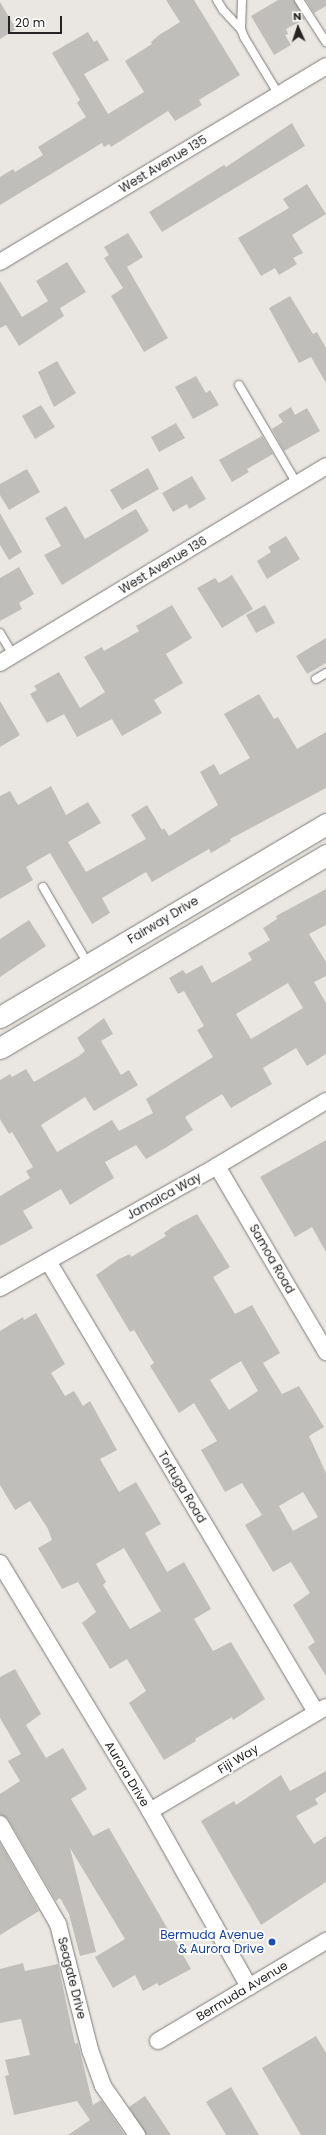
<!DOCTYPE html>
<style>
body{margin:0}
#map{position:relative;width:326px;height:2135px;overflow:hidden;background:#eae7e3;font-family:Poppins,sans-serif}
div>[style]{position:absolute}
.building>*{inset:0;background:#c0beba}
.roads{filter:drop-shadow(0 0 1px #7e7b78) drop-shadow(0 0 1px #7e7b78)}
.service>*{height:8px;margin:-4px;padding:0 4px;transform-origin:4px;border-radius:4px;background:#fff}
.minor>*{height:16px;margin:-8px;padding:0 8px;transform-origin:8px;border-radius:8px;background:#fff}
.tertiary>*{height:21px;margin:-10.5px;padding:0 10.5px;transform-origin:10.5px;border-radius:10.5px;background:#fff}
.dots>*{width:11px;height:11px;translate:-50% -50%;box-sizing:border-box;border:2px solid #fff;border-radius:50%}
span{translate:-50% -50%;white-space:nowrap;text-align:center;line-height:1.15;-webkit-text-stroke:3.5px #fff;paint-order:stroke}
.street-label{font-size:12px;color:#252422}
.transit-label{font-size:12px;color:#164399}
.right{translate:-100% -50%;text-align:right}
.north{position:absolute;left:278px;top:8px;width:40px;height:40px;-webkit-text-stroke:3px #fff;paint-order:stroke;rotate:357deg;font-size:11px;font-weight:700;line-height:16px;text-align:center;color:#252422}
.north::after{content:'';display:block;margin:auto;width:14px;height:18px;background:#252422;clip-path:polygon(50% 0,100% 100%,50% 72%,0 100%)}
.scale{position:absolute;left:8px;top:16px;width:54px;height:18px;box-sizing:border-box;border:2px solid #252422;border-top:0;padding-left:5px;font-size:12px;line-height:14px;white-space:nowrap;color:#252422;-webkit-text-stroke:3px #fff;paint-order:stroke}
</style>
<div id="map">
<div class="building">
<div style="clip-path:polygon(166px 0,194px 0,240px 75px,199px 100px,202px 105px,175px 121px,168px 111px,111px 147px,109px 144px,104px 147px,102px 143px,0 205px,0 177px,13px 169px,15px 172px,43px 155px,38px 147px,86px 117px,77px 103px,80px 100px,52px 53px,88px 32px,94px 42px,97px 40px,109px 60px,84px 74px,108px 114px,144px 92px,125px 61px,152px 44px,151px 42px,159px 35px,180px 22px)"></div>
<div style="clip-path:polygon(278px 0,294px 0,305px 19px,286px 29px,288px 34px,285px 35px,291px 45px,274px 55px,251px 16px)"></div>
<div style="clip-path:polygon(306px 0,326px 0,326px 6px,314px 13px)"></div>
<div style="clip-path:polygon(0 2px,16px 29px,0 39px)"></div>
<div style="clip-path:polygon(292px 123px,305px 146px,162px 232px,149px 212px,224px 165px,226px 167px)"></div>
<div style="clip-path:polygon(307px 184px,326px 214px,292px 235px,303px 253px,293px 258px,297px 264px,279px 275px,275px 268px,261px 276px,238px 238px,289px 208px,283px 199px)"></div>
<div style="clip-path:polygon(128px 233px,143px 257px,127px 267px,168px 338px,144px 352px,111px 296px,123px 288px,104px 258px,109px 255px,104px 247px)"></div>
<div style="clip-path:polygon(67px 262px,86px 292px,60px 308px,64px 316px,19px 346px,6px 325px,0 328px,0 281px,22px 317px,48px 301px,36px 281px)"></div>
<div style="clip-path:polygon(290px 296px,313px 334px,317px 332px,326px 348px,326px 383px,311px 357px,299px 363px,269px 308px)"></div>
<div style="clip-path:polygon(57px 361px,76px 393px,54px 407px,38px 372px)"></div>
<div style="clip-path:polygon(196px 376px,206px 393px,210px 390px,219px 405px,193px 419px,175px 387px)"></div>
<div style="clip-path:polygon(41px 405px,55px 427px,35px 439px,22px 416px)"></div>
<div style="clip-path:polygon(291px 407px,295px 415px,307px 408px,320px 431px,284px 451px,272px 429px,283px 422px,278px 415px)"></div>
<div style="clip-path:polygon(176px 423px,185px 438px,159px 452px,151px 437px)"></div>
<div style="clip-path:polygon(262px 436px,273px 454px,247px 469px,249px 472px,232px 482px,219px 460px)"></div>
<div style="clip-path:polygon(148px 468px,159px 489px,122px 510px,110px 490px)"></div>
<div style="clip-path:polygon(27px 469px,40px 492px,9px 510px,0 495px,0 484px)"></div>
<div style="clip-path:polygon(192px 476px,206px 499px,189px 509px,187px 504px,173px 512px,162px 493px)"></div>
<div style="clip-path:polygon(66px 506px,85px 539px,136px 509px,149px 531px,62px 585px,44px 555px,61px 546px,45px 518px)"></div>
<div style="clip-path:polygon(0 513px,22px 552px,9px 560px,0 545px)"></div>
<div style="clip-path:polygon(286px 536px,300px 559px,267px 579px,257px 561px,271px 552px,268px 547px)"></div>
<div style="clip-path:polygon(19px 567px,34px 594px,19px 603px,22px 609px,0 621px,0 578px)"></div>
<div style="clip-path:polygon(232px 575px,253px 609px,222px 628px,197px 588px,215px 578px,219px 583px)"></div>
<div style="clip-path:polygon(172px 605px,192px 638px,166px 654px,183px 683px,154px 700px,162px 713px,122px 736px,112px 719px,77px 737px,64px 714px,47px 723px,30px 694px,37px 690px,34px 686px,59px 672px,80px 708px,105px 692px,84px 657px,102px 647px,104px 651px,139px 631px,136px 626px)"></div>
<div style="clip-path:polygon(265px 605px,275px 623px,256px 633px,246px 615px)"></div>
<div style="clip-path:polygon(326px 638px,326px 663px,307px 674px,296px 656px)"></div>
<div style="clip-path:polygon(259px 694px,274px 719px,278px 717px,297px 749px,326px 732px,326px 788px,230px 839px,231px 841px,211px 853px,209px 849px,152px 882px,146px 872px,102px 898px,110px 913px,92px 924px,50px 853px,26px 867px,33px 880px,0 899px,0 796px,10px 791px,18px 805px,51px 786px,66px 815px,88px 802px,101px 823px,68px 842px,86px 872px,146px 839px,131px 815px,147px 805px,162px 830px,164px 828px,169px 836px,218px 805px,200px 772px,214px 764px,220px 775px,250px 758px,224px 714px)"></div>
<div style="clip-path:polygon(0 701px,20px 735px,0 747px)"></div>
<div style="clip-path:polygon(evenodd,326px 889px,326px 925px,309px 934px,326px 962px,326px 976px,314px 982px,326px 1003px,326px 1054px,307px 1066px,296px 1048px,263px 1068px,272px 1084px,231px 1108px,222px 1094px,185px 1117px,193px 1130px,167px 1147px,146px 1159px,136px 1145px,105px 1162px,114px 1178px,86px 1195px,70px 1205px,61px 1189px,23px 1211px,33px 1228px,0 1246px,0 1196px,30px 1178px,26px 1171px,33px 1167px,12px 1132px,9px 1134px,0 1119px,0 1080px,10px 1074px,12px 1077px,26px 1069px,34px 1082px,79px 1056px,85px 1051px,77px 1038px,104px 1018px,113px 1034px,101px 1041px,121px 1075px,129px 1070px,138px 1085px,94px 1111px,85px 1097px,41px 1125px,57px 1152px,112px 1120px,119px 1131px,153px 1113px,146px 1099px,213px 1057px,197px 1030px,204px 1026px,184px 991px,178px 994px,169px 978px,183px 970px,186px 974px,202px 965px,212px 983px,252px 960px,248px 953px,270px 940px,263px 928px,277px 919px,276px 916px,326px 889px,288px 983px,303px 1008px,251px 1039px,236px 1014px,288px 983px)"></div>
<div style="clip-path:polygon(29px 920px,46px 946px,0 977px,0 939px)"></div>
<div style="clip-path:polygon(326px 1140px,326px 1252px,312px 1227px,295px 1237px,260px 1177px)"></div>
<div style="clip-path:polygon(evenodd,197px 1214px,230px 1267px,213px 1277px,235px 1314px,252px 1305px,280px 1353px,263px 1363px,282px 1394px,299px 1386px,324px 1427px,309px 1436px,326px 1473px,326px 1676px,308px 1647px,315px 1642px,293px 1605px,310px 1593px,291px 1562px,273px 1572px,245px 1525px,262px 1515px,242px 1483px,225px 1492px,201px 1450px,217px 1441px,194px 1403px,179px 1413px,150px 1366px,154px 1363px,134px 1330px,130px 1332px,96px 1275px,119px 1259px,130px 1254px,131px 1257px,166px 1236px,164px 1233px,172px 1227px,197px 1214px,241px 1361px,258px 1391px,229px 1410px,210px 1380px,241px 1361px,197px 1214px,303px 1492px,318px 1517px,293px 1531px,279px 1506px,303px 1492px)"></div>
<div style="clip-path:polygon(evenodd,36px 1313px,65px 1364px,51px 1373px,65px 1396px,74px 1391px,83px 1406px,90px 1401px,117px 1450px,100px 1459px,119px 1492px,136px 1482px,161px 1524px,145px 1533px,167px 1572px,184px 1562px,211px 1609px,194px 1619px,213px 1651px,231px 1642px,265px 1699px,233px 1720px,232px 1717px,195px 1739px,196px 1741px,164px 1760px,129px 1703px,146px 1691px,127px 1659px,110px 1669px,82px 1623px,96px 1612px,78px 1582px,62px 1589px,38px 1548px,52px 1540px,48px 1529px,30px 1501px,15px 1510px,0 1485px,0 1331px,23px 1317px,24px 1320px,36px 1313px,124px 1548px,161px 1611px,130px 1629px,103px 1585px,106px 1582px,96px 1564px,124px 1548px)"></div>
<div style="clip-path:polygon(15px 1669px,41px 1714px,26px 1725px,46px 1758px,63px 1748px,87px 1789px,71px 1799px,93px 1836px,109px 1828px,191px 1969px,159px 1986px,157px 1983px,143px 1991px,135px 1975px,113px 1988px,95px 1957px,125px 1939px,70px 1848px,96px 1952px,80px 1956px,69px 1914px,60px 1898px,56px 1901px,8px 1819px,0 1815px,0 1794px,20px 1781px,8px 1761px,21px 1754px,0 1718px,0 1677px)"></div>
<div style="clip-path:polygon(326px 1771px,326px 1792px,315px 1799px,318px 1804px,296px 1816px,314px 1844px,326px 1836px,326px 1882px,261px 1925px,201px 1821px,234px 1801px,236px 1805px,281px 1775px,290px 1791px)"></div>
<div style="clip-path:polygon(0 1843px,39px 1911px,0 1935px)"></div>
<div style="clip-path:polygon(23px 1963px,25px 1971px,58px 1964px,75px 2044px,78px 2043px,93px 2105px,101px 2100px,125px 2135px,68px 2135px,90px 2120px,77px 2101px,14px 2115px,5px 2076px,9px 2075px,5px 2060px,30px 2055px,21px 2019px,0 2023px,0 1969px)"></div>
<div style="clip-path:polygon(316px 2036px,326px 2053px,326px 2135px,301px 2135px,262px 2068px)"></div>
<div style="clip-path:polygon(231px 2087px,259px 2135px,226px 2135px,211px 2110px,206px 2102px)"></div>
<div style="clip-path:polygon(145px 2096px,171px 2135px,146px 2135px,129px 2107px)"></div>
</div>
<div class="roads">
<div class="service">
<div style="left:217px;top:0;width:12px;rotate:59deg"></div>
<div style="left:223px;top:10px;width:26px;rotate:47deg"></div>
<div style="left:242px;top:0;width:29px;rotate:92deg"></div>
<div style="left:241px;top:29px;width:9px;rotate:69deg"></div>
<div style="left:244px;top:37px;width:68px;rotate:58.9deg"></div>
<div style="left:299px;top:0;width:50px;rotate:57.3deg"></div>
<div style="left:239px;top:385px;width:115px;rotate:59.6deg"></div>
<div style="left:0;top:633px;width:26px;rotate:59deg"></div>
<div style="left:316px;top:679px;width:12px;rotate:-31deg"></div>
<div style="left:43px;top:887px;width:89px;rotate:59.7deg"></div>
</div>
<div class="minor">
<div style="left:0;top:262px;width:380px;rotate:-31deg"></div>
<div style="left:0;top:663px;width:381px;rotate:-31.1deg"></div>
<div style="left:217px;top:1166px;width:216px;rotate:59.6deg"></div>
<div style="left:48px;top:1261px;width:525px;rotate:59.28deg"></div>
<div style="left:0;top:1288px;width:249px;rotate:-29.3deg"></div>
<div style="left:217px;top:1166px;width:127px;rotate:-30.8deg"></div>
<div style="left:0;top:1563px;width:290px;rotate:58.8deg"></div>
<div style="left:150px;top:1811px;width:202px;rotate:60.6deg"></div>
<div style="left:150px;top:1811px;width:204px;rotate:-30.6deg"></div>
<div style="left:0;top:1824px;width:116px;rotate:59.9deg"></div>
<div style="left:58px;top:1924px;width:130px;rotate:75.7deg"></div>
<div style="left:90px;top:2050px;width:38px;rotate:70deg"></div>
<div style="left:103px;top:2086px;width:60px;rotate:55.2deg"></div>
<div style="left:158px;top:2041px;width:196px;rotate:-30.8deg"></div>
</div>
<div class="tertiary">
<div style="left:0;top:1017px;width:379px;rotate:-30.6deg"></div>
<div style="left:0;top:1048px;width:379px;rotate:-30.6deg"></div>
</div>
</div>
<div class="dots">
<div style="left:272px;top:1942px;background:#1a4fb4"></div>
</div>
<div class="street-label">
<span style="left:163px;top:164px;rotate:-31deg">West Avenue 135</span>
<span style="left:163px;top:565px;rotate:-31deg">West Avenue 136</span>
<span style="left:163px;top:920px;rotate:-31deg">Fairway Drive</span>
<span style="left:164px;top:1196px;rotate:-29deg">Jamaica Way</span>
<span style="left:272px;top:1259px;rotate:60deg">Samoa Road</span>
<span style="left:182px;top:1487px;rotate:59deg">Tortuga Road</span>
<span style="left:238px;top:1759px;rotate:-31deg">Fiji Way</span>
<span style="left:127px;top:1774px;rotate:59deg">Aurora Drive</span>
<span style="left:72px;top:1978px;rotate:76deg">Seagate Drive</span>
<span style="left:242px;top:1991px;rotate:-31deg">Bermuda Avenue</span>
</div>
<div class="transit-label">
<span class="right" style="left:264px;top:1942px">Bermuda Avenue<br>&amp; Aurora Drive</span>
</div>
<div class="north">N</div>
<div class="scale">20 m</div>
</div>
